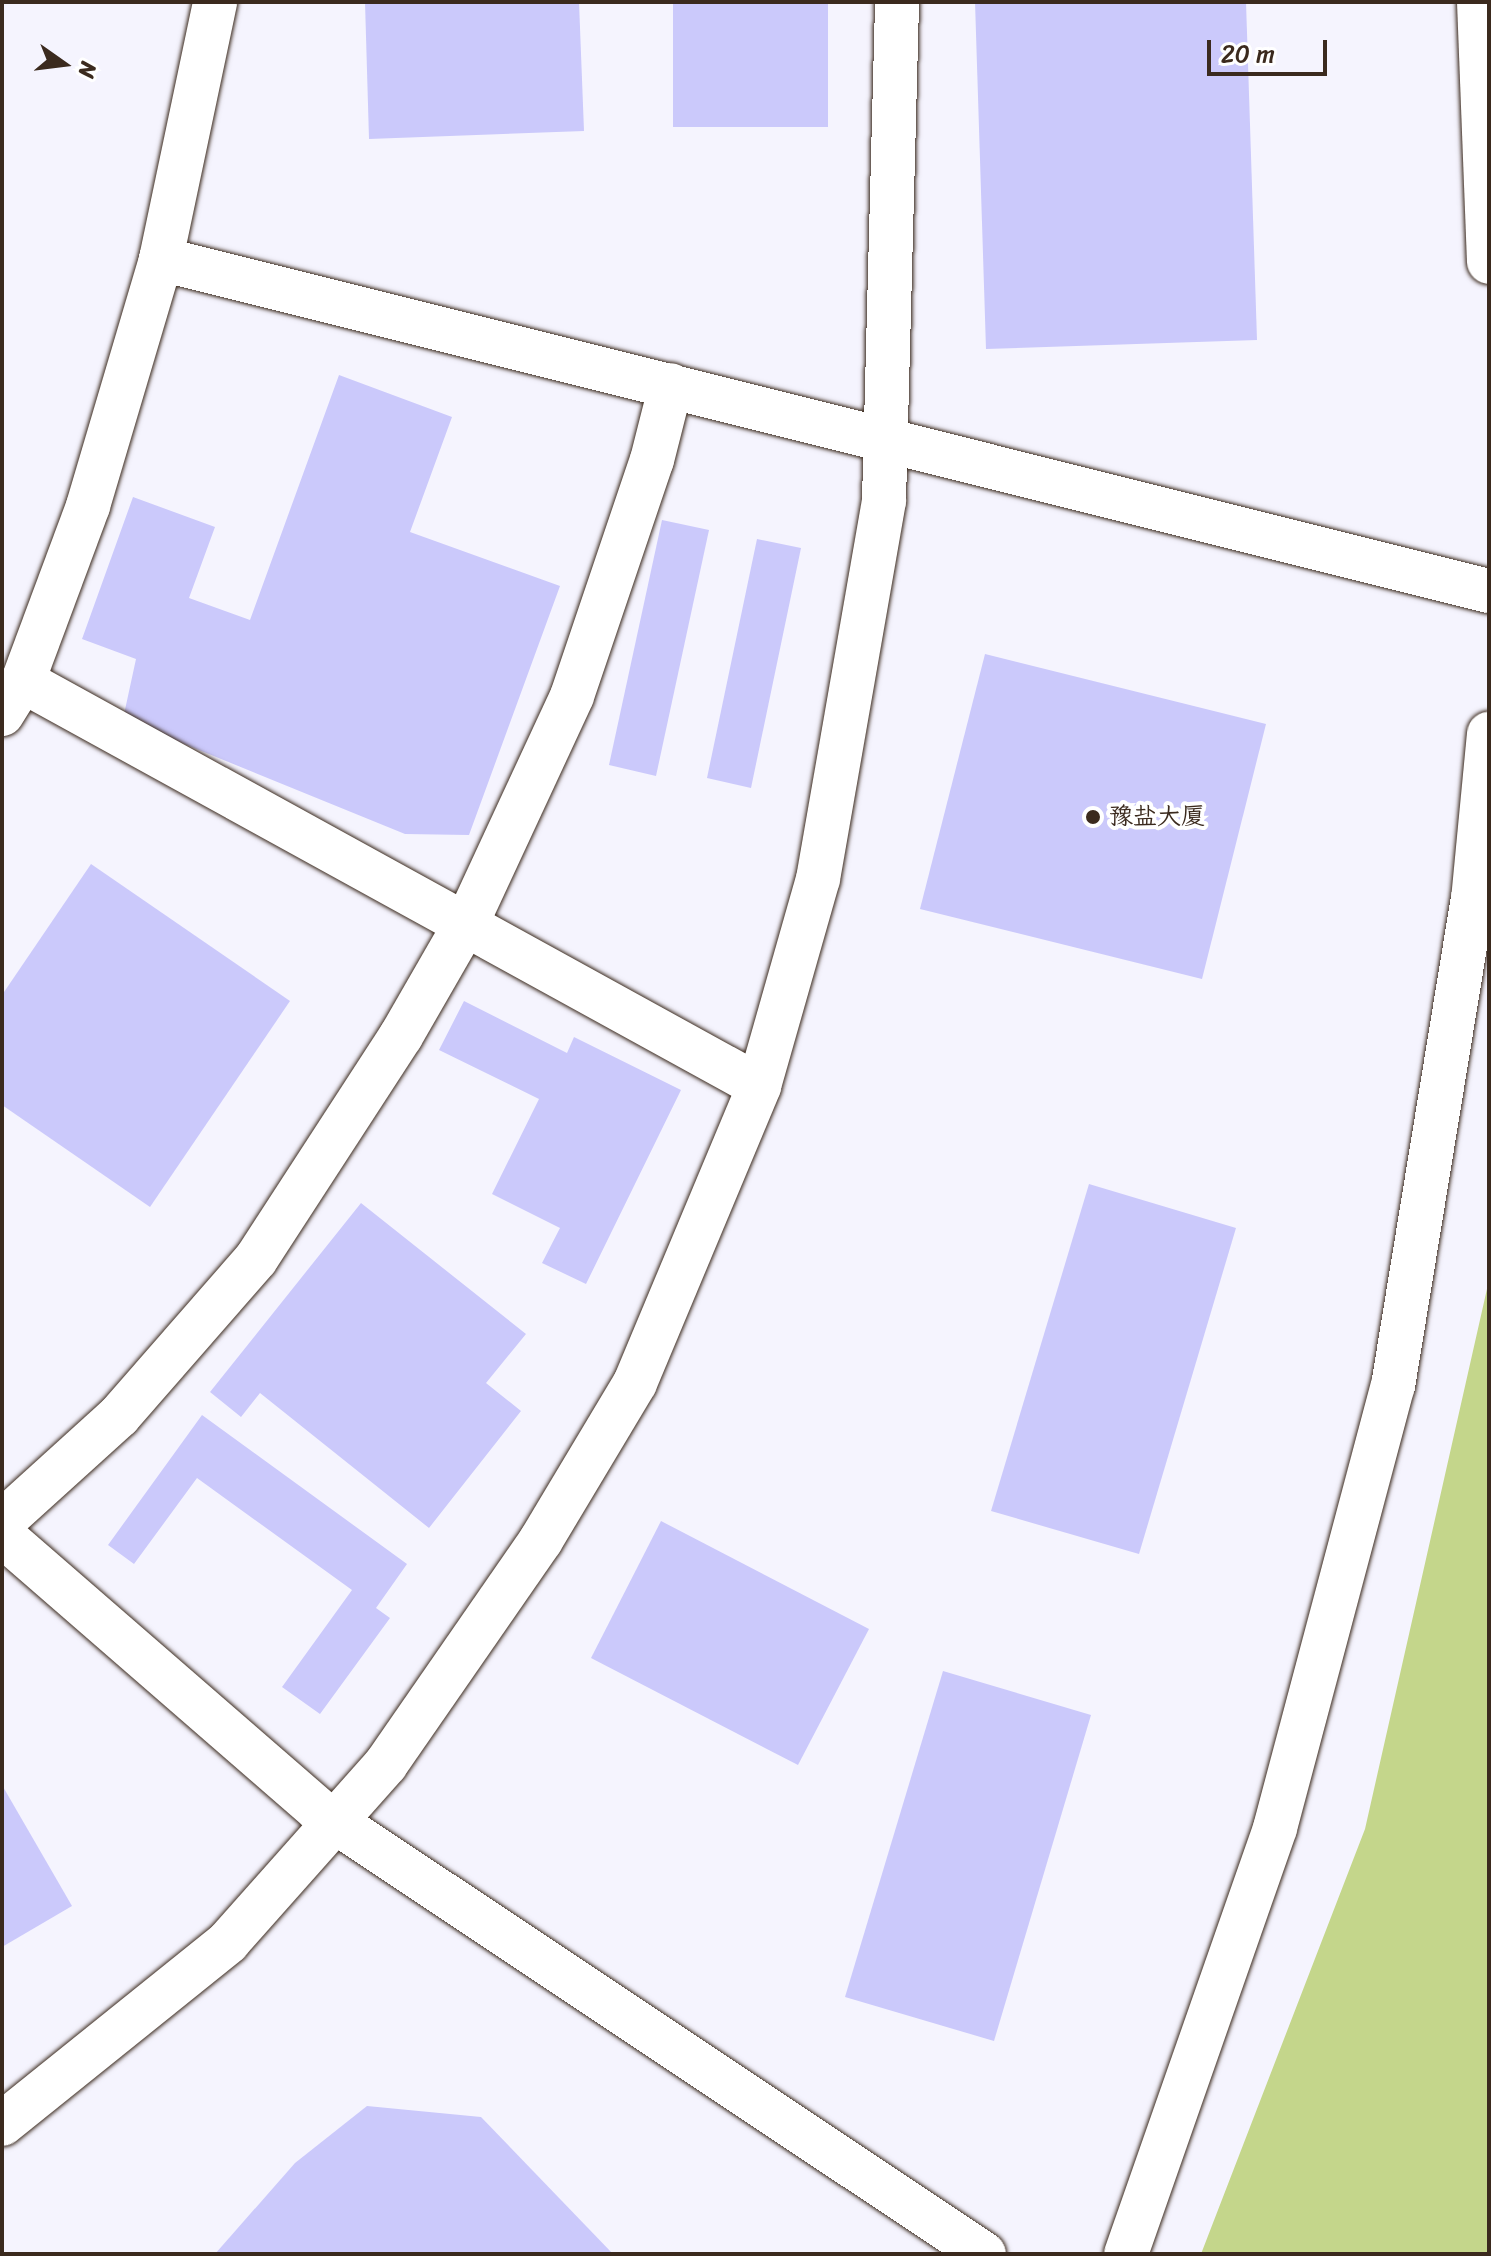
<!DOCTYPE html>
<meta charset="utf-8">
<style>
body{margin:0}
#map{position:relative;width:1491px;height:2256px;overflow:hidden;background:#f5f4fe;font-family:Sriracha,"LXGW WenKai TC",sans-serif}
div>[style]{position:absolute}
.green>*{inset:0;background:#c4d68b}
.building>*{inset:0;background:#cbc9fb}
.roads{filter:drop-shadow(0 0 2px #3b2a1e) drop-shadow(0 0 2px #3b2a1e)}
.minor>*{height:44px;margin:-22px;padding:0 22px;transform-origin:22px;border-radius:22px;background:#fff}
.tertiary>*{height:44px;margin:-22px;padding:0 22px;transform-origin:22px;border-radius:22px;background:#fff}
.dots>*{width:22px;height:22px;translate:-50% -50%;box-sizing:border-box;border:4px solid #fff;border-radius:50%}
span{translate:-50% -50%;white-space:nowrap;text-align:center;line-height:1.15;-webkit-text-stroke:8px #fff;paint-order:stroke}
.poi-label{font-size:24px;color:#3b2a1e}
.left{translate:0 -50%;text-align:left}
.frame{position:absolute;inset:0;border:4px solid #3b2a1e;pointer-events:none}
.north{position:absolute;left:24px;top:24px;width:80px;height:80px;-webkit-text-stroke:6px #fff;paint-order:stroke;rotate:104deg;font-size:22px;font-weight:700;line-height:32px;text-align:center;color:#3b2a1e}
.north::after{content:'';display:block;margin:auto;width:28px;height:36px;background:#3b2a1e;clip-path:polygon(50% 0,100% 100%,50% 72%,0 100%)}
.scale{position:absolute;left:1207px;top:40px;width:120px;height:36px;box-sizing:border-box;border:4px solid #3b2a1e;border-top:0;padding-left:10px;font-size:24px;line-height:28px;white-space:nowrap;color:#3b2a1e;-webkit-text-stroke:6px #fff;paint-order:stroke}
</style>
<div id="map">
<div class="green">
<div style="clip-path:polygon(1489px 1280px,1489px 2254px,1201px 2254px,1365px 1829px)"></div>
</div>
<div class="building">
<div style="clip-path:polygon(365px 2px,579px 2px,584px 131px,369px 139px)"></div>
<div style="clip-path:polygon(673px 2px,828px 2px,828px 127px,673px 127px)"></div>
<div style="clip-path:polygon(975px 2px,1246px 2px,1257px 340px,986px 349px)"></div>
<div style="clip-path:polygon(339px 375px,452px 417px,410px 532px,560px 586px,469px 835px,405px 834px,123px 719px,136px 659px,82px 639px,133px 497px,215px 527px,189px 598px,250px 620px)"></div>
<div style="clip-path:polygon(662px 520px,709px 530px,656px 776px,609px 765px)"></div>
<div style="clip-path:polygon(757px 539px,801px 548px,751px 788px,707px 778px)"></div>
<div style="clip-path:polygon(985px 654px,1266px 724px,1202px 979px,920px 909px)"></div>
<div style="clip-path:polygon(91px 864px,290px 1001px,150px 1207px,2px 1105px,2px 995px)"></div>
<div style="clip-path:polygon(464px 1001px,567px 1053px,574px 1037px,681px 1090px,586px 1284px,542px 1263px,560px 1228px,492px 1194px,539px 1099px,439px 1050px)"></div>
<div style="clip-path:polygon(1089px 1184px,1236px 1228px,1139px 1554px,991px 1511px)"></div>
<div style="clip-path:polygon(361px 1203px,526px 1334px,486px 1383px,521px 1411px,429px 1528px,260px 1393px,241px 1417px,210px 1392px)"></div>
<div style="clip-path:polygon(202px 1415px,407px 1564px,376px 1608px,390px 1618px,320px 1714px,282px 1687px,352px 1590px,197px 1478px,134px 1564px,108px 1545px)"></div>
<div style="clip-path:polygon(661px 1521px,869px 1629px,798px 1765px,591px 1658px)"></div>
<div style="clip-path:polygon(943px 1671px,1091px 1715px,994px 2041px,845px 1997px)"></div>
<div style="clip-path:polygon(2px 1785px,72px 1906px,2px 1947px)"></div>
<div style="clip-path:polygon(367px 2106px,481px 2117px,613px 2254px,215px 2254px,295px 2163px)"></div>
</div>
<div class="roads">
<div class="minor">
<div style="left:161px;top:259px;width:1369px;rotate:14.04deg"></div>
<div style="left:23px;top:681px;width:840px;rotate:28.82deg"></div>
<div style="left:2px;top:1522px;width:158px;rotate:-42.2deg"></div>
<div style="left:119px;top:1416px;width:208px;rotate:-48.9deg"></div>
<div style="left:256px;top:1259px;width:266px;rotate:-57deg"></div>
<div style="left:401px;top:1036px;width:138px;rotate:-60.1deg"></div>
<div style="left:470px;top:916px;width:242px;rotate:-65.1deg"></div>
<div style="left:572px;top:696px;width:249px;rotate:-71.3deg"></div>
<div style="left:652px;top:460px;width:77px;rotate:-75.8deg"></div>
<div style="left:2px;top:1535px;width:420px;rotate:41deg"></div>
<div style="left:319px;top:1811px;width:799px;rotate:33.67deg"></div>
<div style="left:2px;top:2124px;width:290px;rotate:-38.8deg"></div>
<div style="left:228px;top:1942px;width:238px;rotate:-48.4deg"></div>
<div style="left:386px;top:1764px;width:272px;rotate:-55.3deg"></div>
<div style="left:541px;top:1540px;width:183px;rotate:-59.1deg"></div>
<div style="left:635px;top:1383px;width:322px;rotate:-67.3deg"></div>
<div style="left:759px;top:1086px;width:215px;rotate:-74.1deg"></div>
<div style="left:818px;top:879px;width:384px;rotate:-80.1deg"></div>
<div style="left:884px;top:501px;width:499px;rotate:-88.5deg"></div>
</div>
<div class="tertiary">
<div style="left:1479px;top:2px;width:260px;rotate:87.8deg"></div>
<div style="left:2px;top:714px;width:39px;rotate:-58deg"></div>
<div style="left:23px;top:681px;width:187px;rotate:-69.6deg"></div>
<div style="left:88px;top:506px;width:258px;rotate:-73.5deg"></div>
<div style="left:161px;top:259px;width:263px;rotate:-78.1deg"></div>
<div style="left:1126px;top:2254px;width:451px;rotate:-70.7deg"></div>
<div style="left:1275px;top:1828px;width:457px;rotate:-75.1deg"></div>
<div style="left:1393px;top:1386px;width:493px;rotate:-80.7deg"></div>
<div style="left:1473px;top:900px;width:167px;rotate:-84.5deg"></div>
</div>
</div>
<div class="dots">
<div style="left:1093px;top:817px;background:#3b2a1e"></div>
</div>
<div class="poi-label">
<span class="left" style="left:1109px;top:817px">豫盐大厦</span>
</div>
<div class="frame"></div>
<div class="north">N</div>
<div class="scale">20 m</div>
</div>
